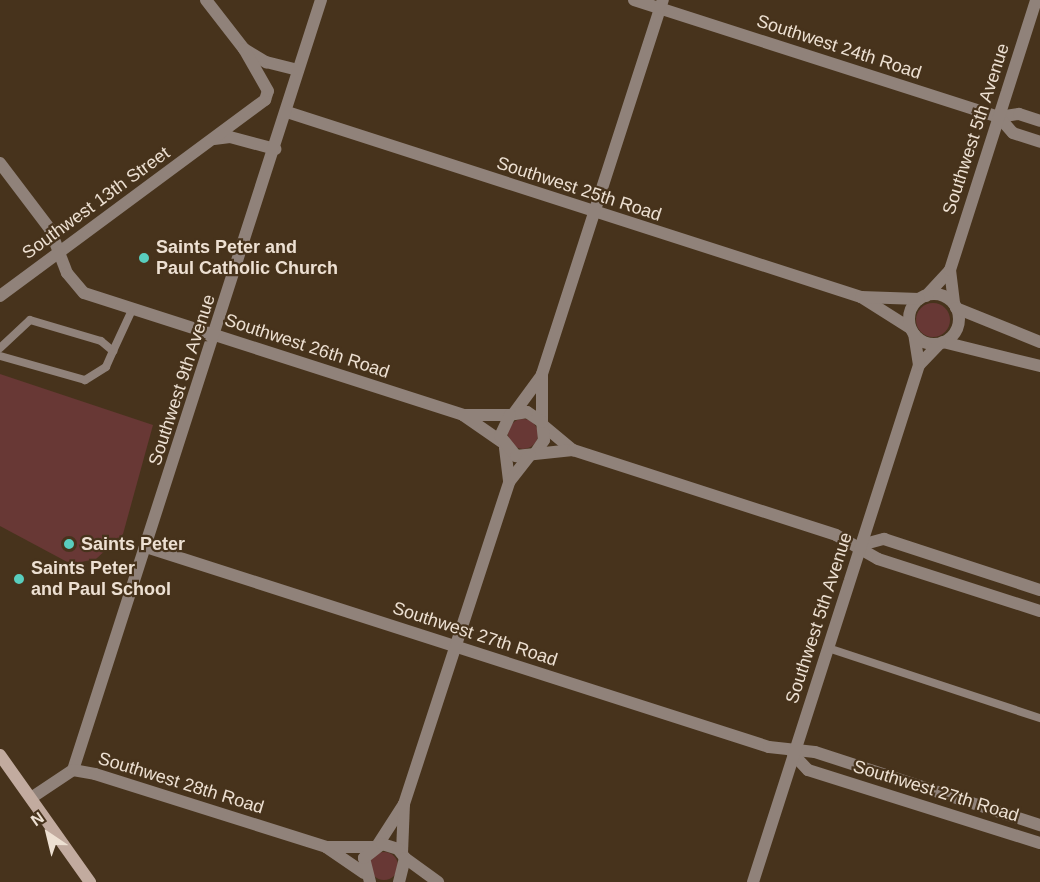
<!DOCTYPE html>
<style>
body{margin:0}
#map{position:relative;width:1040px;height:882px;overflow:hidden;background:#47331c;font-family:Helvetica,sans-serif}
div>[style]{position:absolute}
.green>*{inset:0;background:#683835}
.round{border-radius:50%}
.service>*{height:8px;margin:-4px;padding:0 4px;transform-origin:4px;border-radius:4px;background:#90827a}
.minor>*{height:12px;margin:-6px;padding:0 6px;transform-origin:6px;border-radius:6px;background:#90827a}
.minor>.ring{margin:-6px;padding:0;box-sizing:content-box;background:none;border:12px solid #90827a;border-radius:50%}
.secondary>*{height:12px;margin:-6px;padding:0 6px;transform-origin:6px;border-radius:6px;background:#c2ab9f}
.dots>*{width:16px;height:16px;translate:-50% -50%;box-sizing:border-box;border:3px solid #47331c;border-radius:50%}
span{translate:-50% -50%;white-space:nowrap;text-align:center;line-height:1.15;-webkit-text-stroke:4.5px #47331c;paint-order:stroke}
.street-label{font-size:18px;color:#ede0d2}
.poi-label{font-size:18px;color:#ede0d2;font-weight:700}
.left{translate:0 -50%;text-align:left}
.north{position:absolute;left:18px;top:804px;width:60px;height:60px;-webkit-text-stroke:4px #47331c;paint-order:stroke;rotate:325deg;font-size:16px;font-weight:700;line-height:24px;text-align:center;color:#ede0d2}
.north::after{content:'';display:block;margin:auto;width:21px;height:27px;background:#ede0d2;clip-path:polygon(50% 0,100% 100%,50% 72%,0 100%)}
</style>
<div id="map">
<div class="green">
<div class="round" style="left:916px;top:303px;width:34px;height:34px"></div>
<div style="clip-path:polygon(0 374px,153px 425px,123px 534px,96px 559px,71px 564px,0 526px)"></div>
<div class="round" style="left:508px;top:419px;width:30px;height:30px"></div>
<div class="round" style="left:370px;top:852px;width:28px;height:28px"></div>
</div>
<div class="service">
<div style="left:0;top:348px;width:41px;rotate:-43deg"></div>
<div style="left:30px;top:320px;width:74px;rotate:16.5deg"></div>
<div style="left:101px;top:341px;width:16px;rotate:40deg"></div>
<div style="left:113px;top:351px;width:17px;rotate:114deg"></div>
<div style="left:106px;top:367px;width:25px;rotate:148deg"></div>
<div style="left:85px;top:380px;width:88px;rotate:-164.2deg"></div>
<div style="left:113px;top:351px;width:45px;rotate:-65.1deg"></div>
<div style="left:828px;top:648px;width:223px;rotate:18.3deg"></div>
</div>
<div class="minor">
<div style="left:206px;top:0;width:62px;rotate:52.2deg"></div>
<div style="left:244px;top:49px;width:26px;rotate:31deg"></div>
<div style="left:266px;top:62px;width:33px;rotate:14deg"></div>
<div style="left:634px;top:0;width:383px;rotate:17.8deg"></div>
<div style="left:999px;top:117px;width:20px;rotate:-9deg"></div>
<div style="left:1019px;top:114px;width:22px;rotate:18deg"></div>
<div style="left:287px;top:112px;width:603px;rotate:17.86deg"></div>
<div style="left:861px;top:297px;width:58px;rotate:32.3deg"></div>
<div style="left:999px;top:117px;width:21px;rotate:49deg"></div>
<div style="left:1013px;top:133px;width:28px;rotate:18deg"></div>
<div style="left:214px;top:139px;width:16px;rotate:-7deg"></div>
<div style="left:230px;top:137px;width:47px;rotate:14.9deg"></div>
<div style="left:0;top:163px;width:83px;rotate:52.9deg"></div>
<div style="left:50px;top:229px;width:47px;rotate:68.9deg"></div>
<div style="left:67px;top:273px;width:26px;rotate:50deg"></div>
<div style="left:84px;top:293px;width:398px;rotate:17.8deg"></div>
<div style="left:463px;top:415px;width:47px;rotate:34.7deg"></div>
<div style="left:950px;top:270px;width:34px;rotate:83deg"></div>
<div class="ring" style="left:909px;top:294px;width:38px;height:38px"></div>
<div style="left:0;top:296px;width:330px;rotate:-36.5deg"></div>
<div style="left:265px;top:100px;width:9px;rotate:-72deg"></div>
<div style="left:268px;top:91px;width:48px;rotate:-119.7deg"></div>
<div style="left:926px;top:296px;width:35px;rotate:-47deg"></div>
<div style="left:950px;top:270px;width:283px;rotate:-72.3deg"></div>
<div style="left:861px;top:297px;width:58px;rotate:2deg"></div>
<div style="left:956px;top:308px;width:91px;rotate:22deg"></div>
<div style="left:943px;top:342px;width:100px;rotate:13.9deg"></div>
<div style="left:919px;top:365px;width:30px;rotate:-46deg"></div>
<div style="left:514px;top:413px;width:47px;rotate:-53.6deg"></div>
<div style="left:463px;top:415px;width:47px"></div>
<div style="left:542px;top:422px;width:48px;rotate:-90deg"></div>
<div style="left:542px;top:374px;width:393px;rotate:-72.1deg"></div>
<div style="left:544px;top:426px;width:38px;rotate:40deg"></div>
<div style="left:505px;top:448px;width:34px;rotate:83deg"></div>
<div style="left:536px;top:452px;width:14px;rotate:-56deg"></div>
<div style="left:544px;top:440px;width:18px;rotate:-96deg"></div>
<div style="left:542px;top:422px;width:18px;rotate:-146deg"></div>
<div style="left:527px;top:412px;width:17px;rotate:170deg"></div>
<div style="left:510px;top:415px;width:23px;rotate:115deg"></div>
<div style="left:500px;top:436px;width:26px;rotate:51deg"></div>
<div style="left:516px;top:456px;width:57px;rotate:-6deg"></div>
<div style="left:573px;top:450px;width:276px;rotate:17.9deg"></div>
<div style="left:836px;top:535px;width:48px;rotate:29.7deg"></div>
<div style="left:878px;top:559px;width:170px;rotate:17.8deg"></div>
<div style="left:861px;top:545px;width:24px;rotate:-15deg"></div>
<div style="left:884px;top:539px;width:164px;rotate:18.1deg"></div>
<div style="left:146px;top:547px;width:654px;rotate:17.8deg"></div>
<div style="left:769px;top:747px;width:46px;rotate:6.2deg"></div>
<div style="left:815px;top:752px;width:237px;rotate:18deg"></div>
<div style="left:793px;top:754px;width:22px;rotate:47deg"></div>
<div style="left:808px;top:770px;width:243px;rotate:17.5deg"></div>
<div style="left:73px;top:770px;width:809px;rotate:-72.15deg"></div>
<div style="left:31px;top:798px;width:50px;rotate:-33.7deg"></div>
<div style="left:73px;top:770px;width:22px;rotate:10deg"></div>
<div style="left:95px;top:774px;width:242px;rotate:17.5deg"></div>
<div style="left:326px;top:847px;width:46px;rotate:34.4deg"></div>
<div style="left:377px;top:846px;width:50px;rotate:-57.3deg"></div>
<div style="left:404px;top:804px;width:339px;rotate:-71.9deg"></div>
<div style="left:509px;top:482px;width:34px;rotate:-52deg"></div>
<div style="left:326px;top:847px;width:48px"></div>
<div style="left:402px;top:853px;width:49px;rotate:-87.7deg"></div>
<div style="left:405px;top:858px;width:41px;rotate:36deg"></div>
<div style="left:370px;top:882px;width:25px;rotate:-104deg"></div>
<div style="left:364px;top:858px;width:23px;rotate:-38deg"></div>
<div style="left:382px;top:844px;width:17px;rotate:17deg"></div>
<div style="left:398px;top:849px;width:11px;rotate:52deg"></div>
<div style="left:405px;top:858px;width:25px;rotate:104deg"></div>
<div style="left:753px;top:882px;width:543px;rotate:-72.2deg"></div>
<div style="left:919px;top:365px;width:31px;rotate:-99deg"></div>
</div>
<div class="secondary">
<div style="left:0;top:755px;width:156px;rotate:54.7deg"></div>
</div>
<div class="dots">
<div style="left:144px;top:258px;background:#59cebe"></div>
<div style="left:69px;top:544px;background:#59cebe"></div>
<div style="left:19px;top:579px;background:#59cebe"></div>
</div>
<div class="street-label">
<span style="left:839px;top:47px;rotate:18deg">Southwest 24th Road</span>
<span style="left:976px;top:129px;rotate:-72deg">Southwest 5th Avenue</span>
<span style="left:579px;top:189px;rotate:18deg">Southwest 25th Road</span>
<span style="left:96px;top:203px;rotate:-36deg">Southwest 13th Street</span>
<span style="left:307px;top:346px;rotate:18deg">Southwest 26th Road</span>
<span style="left:182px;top:380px;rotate:-72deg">Southwest 9th Avenue</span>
<span style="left:819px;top:618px;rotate:-72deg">Southwest 5th Avenue</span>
<span style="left:475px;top:634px;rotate:18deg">Southwest 27th Road</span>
<span style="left:181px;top:783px;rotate:17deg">Southwest 28th Road</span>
<span style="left:936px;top:791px;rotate:17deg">Southwest 27th Road</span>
</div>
<div class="poi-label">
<span class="left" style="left:156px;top:258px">Saints Peter and<br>Paul Catholic Church</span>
<span class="left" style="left:81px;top:544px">Saints Peter</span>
<span class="left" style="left:31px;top:579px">Saints Peter<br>and Paul School</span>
</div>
<div class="north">N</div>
</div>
